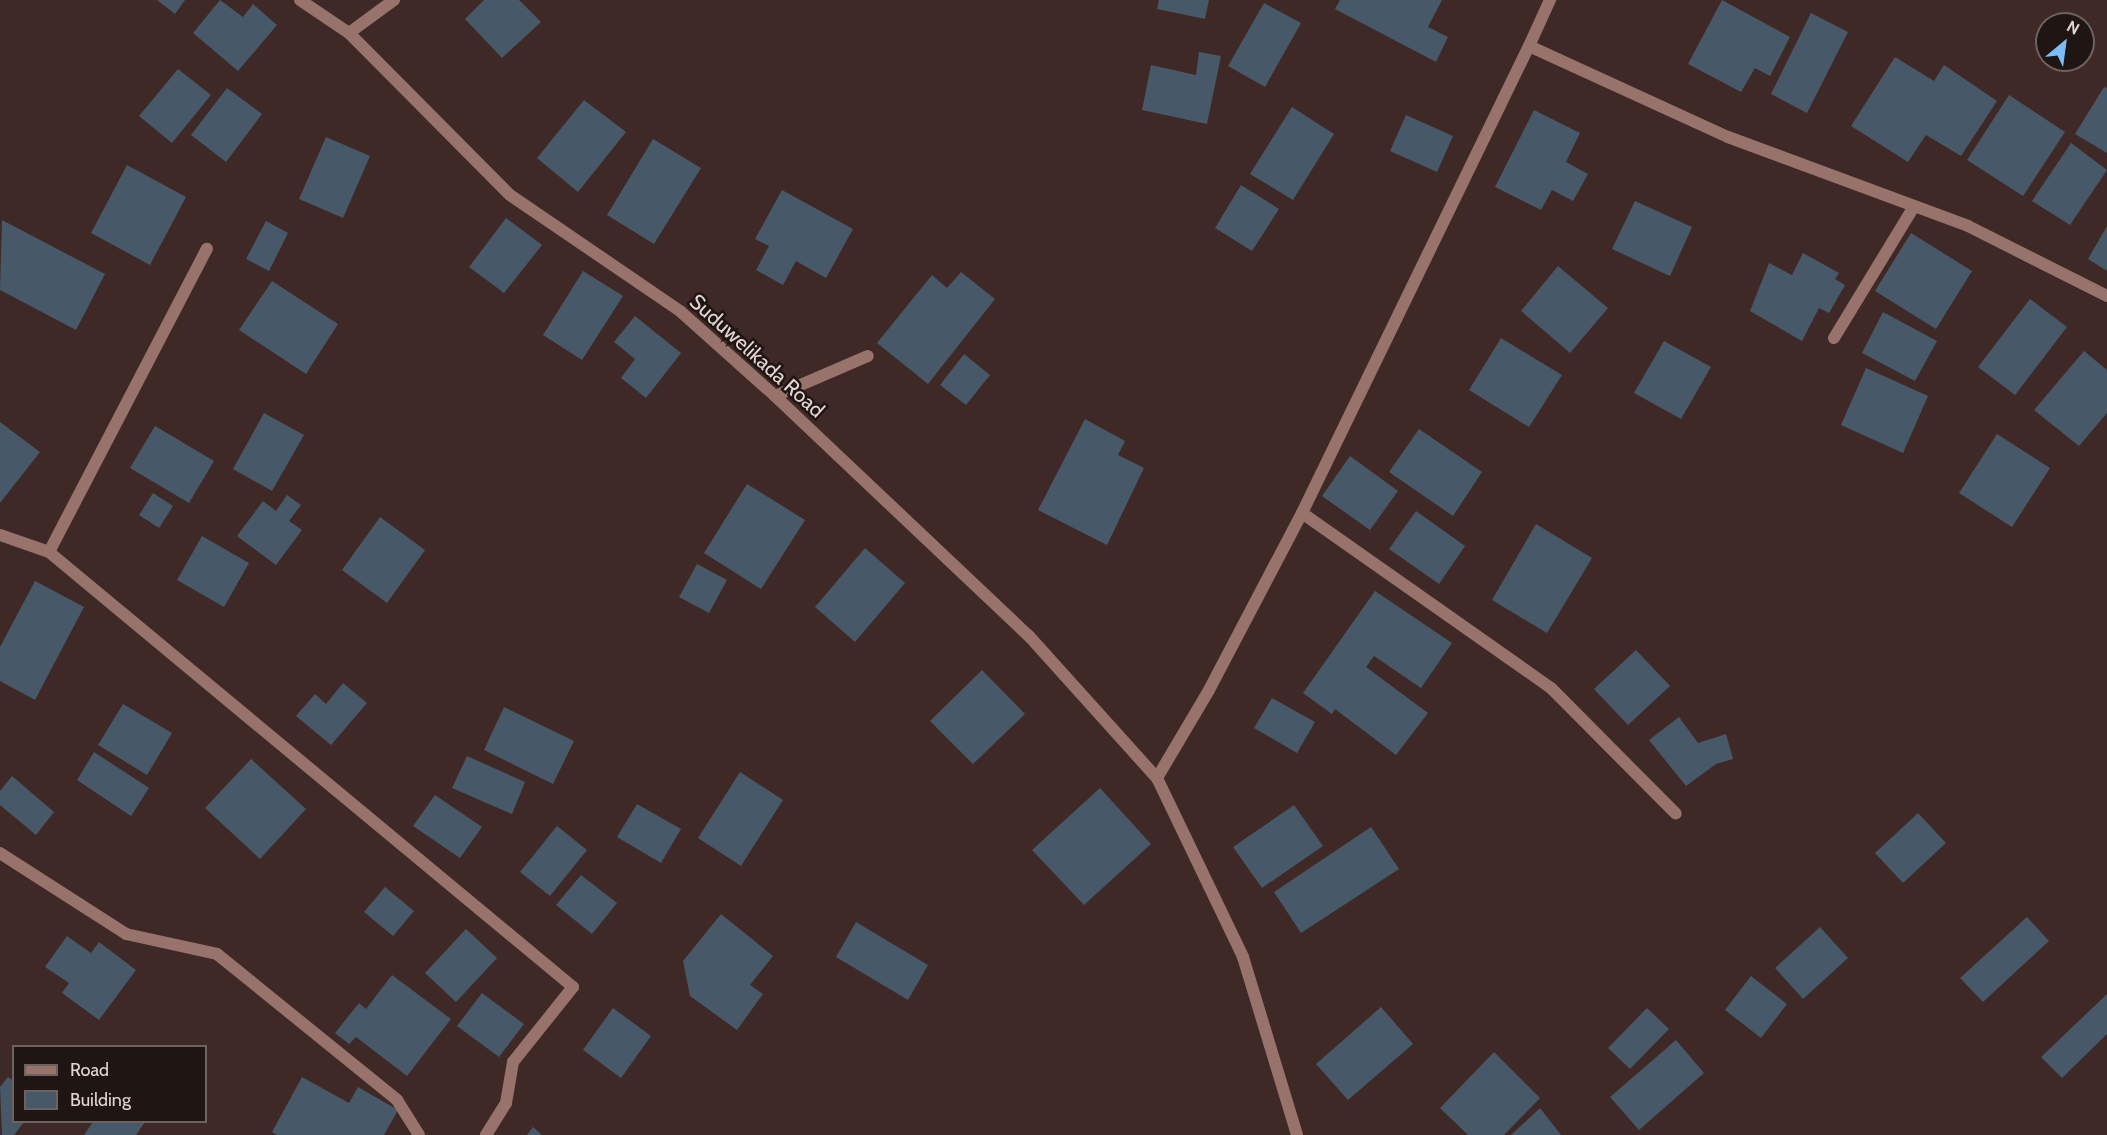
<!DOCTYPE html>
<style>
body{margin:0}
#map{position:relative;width:2107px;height:1135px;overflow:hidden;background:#3f2926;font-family:Cabin,sans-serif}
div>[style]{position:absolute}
.building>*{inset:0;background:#475868}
.street>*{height:12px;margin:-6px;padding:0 6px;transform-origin:6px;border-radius:6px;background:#98736c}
span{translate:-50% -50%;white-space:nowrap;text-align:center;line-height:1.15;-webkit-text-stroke:5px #1f1513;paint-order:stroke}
.street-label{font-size:21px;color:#e4d5d2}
.legend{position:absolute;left:12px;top:1045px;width:195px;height:78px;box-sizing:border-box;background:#1f1513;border:2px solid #6e625f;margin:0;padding:8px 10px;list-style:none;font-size:18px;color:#e4d5d2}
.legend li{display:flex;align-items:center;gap:12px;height:30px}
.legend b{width:30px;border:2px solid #6e625f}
.north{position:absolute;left:2035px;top:12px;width:60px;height:60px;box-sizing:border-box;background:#1f1513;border:2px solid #6e625f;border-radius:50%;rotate:29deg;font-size:16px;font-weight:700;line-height:24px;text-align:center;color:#e4d5d2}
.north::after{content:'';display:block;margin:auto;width:21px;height:27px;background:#7bbef8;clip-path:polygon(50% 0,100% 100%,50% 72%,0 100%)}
</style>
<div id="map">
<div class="building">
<div style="clip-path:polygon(157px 0,185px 0,175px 14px)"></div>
<div style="clip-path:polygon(220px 0,243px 17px,253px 4px,277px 25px,238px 71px,193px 33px)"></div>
<div style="clip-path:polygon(484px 0,519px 0,541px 22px,502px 58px,465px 19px)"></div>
<div style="clip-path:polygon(1159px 0,1209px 0,1205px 19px,1157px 9px)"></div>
<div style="clip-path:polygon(1340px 0,1442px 0,1428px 27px,1448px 37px,1436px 62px,1335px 9px)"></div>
<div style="clip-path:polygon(1722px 0,1790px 37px,1770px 76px,1755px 68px,1741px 92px,1688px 64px)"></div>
<div style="clip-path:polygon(1264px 3px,1301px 23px,1265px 87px,1228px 66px)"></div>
<div style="clip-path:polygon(1811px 13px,1848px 32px,1807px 113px,1771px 94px)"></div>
<div style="clip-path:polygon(1199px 52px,1221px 56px,1207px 124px,1142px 110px,1151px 65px,1196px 75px)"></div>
<div style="clip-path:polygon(1895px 57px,1934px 81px,1944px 65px,1997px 101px,1961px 156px,1926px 135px,1908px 162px,1851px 126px)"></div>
<div style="clip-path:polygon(178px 69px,211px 95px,172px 143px,139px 116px)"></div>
<div style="clip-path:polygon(2104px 87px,2107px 88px,2107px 153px,2075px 134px)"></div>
<div style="clip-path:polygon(227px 88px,262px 114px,226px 162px,191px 135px)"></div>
<div style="clip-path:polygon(2009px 95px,2065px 132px,2023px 196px,1967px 160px)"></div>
<div style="clip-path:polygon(584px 100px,626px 132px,578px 192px,537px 158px)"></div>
<div style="clip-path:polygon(1292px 107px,1334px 134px,1293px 200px,1250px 174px)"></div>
<div style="clip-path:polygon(1534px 110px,1580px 133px,1566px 162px,1588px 174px,1573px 201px,1552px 190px,1541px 210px,1495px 187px)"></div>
<div style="clip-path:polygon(1406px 115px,1453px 136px,1437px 172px,1390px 151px)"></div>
<div style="clip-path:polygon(326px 137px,370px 156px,343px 218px,299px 199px)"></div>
<div style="clip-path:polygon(653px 139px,701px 168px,654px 244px,607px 215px)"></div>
<div style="clip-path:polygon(2071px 143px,2107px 170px,2070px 225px,2032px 201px)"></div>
<div style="clip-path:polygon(127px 165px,186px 197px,150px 265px,91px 233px)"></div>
<div style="clip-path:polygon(1241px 185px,1279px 209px,1252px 251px,1215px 228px)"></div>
<div style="clip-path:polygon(782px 190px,853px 229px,826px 278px,796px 261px,783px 285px,756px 270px,769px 246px,755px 239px)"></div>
<div style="clip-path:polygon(1635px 201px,1692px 227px,1670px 276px,1612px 249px)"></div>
<div style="clip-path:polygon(506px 218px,542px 245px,504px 293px,469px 267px)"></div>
<div style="clip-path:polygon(2px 220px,105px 274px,76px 330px,0 290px)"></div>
<div style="clip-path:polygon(266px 221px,288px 233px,269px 271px,246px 259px)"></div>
<div style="clip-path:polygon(2107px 226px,2107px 271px,2088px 259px)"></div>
<div style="clip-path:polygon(1911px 233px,1972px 271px,1936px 329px,1875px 291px)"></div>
<div style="clip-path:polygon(1803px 253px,1839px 273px,1835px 279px,1845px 285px,1829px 313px,1819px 308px,1802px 341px,1750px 311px,1769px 263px,1792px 275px)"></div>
<div style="clip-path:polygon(1558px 266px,1608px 308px,1570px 353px,1521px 311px)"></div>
<div style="clip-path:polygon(583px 271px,623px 296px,582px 360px,543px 335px)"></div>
<div style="clip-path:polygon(961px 272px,995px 299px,928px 384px,877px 343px,932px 275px,947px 288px)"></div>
<div style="clip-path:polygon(272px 281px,338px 324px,306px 374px,239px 330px)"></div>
<div style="clip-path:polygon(2030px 299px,2067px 327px,2015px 395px,1978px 367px)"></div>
<div style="clip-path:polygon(1883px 312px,1937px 341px,1915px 381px,1862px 353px)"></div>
<div style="clip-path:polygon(635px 316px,681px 353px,646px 398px,621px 378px,635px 359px,614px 342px)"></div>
<div style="clip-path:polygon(1501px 338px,1562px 375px,1529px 427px,1469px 390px)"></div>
<div style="clip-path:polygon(1664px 341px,1711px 367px,1681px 419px,1634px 393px)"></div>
<div style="clip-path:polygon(2084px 351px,2107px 370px,2107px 413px,2079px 446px,2034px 410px)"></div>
<div style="clip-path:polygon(964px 354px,990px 375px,966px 405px,940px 385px)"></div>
<div style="clip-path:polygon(1866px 368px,1928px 396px,1903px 453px,1841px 425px)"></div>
<div style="clip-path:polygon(264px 413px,304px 435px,272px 491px,233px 469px)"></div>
<div style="clip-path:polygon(1085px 419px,1125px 441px,1118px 455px,1144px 468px,1107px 545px,1038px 510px)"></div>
<div style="clip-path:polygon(0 422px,40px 452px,0 503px)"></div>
<div style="clip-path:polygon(155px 426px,214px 461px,189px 503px,130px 468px)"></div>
<div style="clip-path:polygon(1419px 429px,1482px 472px,1453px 516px,1389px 472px)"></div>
<div style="clip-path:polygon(1997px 434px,2050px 468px,2012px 527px,1959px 493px)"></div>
<div style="clip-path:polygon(1350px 456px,1398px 491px,1370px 530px,1322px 496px)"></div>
<div style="clip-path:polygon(747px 484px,805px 520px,761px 589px,704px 553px)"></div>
<div style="clip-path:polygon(153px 493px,173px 506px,159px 528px,139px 515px)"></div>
<div style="clip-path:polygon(287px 495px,301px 505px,289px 521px,302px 530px,276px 565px,237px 536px,263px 501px,276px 511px)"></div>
<div style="clip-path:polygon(1416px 511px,1465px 546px,1439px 584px,1389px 549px)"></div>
<div style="clip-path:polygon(380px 517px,425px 550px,387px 603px,342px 570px)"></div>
<div style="clip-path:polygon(1536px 524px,1592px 558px,1547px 633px,1492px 600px)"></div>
<div style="clip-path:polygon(202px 536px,249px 563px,224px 607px,177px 580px)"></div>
<div style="clip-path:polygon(865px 548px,905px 583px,855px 642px,815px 607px)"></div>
<div style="clip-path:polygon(697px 564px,727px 580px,709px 613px,679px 597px)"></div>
<div style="clip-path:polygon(35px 581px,84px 607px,35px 700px,0 681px,0 647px)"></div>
<div style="clip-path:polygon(1375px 591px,1452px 643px,1421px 688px,1374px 656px,1366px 667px,1428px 713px,1396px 755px,1335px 709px,1332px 714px,1303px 693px)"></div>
<div style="clip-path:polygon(1636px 650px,1670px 686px,1628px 725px,1594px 689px)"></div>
<div style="clip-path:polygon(982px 670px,1025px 714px,973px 764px,930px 721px)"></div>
<div style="clip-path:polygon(343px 683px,367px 703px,331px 745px,296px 716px,315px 694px,326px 704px)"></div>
<div style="clip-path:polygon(1272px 698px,1315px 722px,1297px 753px,1254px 728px)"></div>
<div style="clip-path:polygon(123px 704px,172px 733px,147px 775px,98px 745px)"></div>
<div style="clip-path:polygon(504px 707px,574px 741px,553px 784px,484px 750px)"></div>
<div style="clip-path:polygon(1679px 717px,1698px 743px,1726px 734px,1733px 759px,1716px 764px,1686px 786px,1649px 740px)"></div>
<div style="clip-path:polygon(94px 752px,149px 788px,131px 816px,77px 780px)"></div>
<div style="clip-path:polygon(467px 756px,525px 782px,512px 814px,452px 788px)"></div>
<div style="clip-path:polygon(251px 759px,306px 809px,260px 859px,205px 808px)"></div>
<div style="clip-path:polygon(740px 772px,783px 800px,741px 866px,698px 838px)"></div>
<div style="clip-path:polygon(12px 776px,54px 812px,36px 835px,0 805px,0 791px)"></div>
<div style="clip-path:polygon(1100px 788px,1151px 844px,1084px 905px,1032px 850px)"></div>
<div style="clip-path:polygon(435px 795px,482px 827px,460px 858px,413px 826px)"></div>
<div style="clip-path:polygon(637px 804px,681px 829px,661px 863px,617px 837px)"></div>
<div style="clip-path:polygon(1294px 805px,1323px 846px,1262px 888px,1233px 847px)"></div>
<div style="clip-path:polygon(1918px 813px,1946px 843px,1903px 883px,1875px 853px)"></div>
<div style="clip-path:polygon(557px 826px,587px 850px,550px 896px,520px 872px)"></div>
<div style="clip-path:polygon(1371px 827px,1399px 869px,1301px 933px,1274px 892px)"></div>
<div style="clip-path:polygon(581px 875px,617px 903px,592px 934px,556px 905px)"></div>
<div style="clip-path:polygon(385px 887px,414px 911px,393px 936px,364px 912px)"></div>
<div style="clip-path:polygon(721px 914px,773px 956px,750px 985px,763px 994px,737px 1030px,690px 996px,683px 961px)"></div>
<div style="clip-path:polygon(2027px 917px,2049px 941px,1983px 1002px,1960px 978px)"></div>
<div style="clip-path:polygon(856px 922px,928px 965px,908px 1000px,836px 957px)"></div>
<div style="clip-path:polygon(1820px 927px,1848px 958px,1803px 999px,1775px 968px)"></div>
<div style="clip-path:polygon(466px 929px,497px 958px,456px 1002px,425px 973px)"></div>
<div style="clip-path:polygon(67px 936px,91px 953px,99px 942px,136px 970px,99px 1020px,62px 993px,69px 983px,45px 967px)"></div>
<div style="clip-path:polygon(392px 975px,451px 1019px,407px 1076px,356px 1037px,349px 1044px,335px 1033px,359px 1003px,366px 1009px)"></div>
<div style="clip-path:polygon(1751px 976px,1787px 1004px,1761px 1038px,1725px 1010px)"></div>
<div style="clip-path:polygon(482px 993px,524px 1024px,499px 1057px,457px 1026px)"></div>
<div style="clip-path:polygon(2107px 994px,2107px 1034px,2062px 1078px,2041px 1057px)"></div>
<div style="clip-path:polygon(1381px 1007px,1413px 1044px,1348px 1100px,1316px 1064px)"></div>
<div style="clip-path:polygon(613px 1008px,651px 1036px,621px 1078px,583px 1050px)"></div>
<div style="clip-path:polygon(1647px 1008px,1669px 1029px,1630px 1069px,1608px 1048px)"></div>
<div style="clip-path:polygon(1676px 1040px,1704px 1073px,1639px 1130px,1610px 1097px)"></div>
<div style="clip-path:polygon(1494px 1052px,1540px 1098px,1504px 1135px,1468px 1135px,1440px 1108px)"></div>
<div style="clip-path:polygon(8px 1077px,14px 1081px,14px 1122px,24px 1122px,14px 1135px,2px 1135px,0 1087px)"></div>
<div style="clip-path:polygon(302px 1077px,349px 1103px,358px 1087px,398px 1110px,384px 1135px,277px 1135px,272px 1132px)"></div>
<div style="clip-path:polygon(1540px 1108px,1561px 1135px,1511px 1135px)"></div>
<div style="clip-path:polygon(93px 1122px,145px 1122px,136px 1135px,84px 1135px)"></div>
<div style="clip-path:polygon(533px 1127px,542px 1135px,527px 1135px)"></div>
</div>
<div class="street">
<div style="left:300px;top:0;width:59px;rotate:34deg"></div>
<div style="left:349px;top:33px;width:228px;rotate:45.2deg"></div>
<div style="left:510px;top:195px;width:206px;rotate:34.3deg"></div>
<div style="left:680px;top:311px;width:127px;rotate:41.8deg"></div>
<div style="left:775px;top:396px;width:349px;rotate:43.4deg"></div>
<div style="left:1029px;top:636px;width:191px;rotate:48deg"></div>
<div style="left:1157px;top:778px;width:199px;rotate:64.3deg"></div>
<div style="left:1243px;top:957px;width:186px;rotate:73.1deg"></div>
<div style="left:349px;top:33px;width:56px;rotate:-36.3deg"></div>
<div style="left:1529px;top:46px;width:51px;rotate:-65.5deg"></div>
<div style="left:1834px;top:338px;width:152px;rotate:-58.7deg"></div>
<div style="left:775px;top:396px;width:101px;rotate:-23.3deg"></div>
<div style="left:1302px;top:513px;width:304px;rotate:35.1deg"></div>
<div style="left:1551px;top:688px;width:177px;rotate:45.2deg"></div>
<div style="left:0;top:535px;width:52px;rotate:19.1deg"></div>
<div style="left:49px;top:552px;width:681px;rotate:39.7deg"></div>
<div style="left:573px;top:987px;width:96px;rotate:128.7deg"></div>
<div style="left:513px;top:1062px;width:42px;rotate:99.7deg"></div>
<div style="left:506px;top:1103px;width:38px;rotate:122deg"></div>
<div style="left:49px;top:552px;width:342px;rotate:-62.5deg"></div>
<div style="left:1157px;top:778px;width:102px;rotate:-59.4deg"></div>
<div style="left:1209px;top:690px;width:200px;rotate:-62.3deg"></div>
<div style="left:1302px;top:513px;width:519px;rotate:-64.08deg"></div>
<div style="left:1529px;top:46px;width:219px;rotate:24.6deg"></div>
<div style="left:1728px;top:137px;width:256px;rotate:20.3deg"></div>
<div style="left:1968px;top:226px;width:156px;rotate:26.7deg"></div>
<div style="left:0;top:853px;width:150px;rotate:32.7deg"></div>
<div style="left:126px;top:934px;width:93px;rotate:12.4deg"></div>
<div style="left:217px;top:954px;width:232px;rotate:39deg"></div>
<div style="left:397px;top:1100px;width:41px;rotate:57.8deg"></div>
</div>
<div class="street-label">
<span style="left:757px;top:356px;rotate:42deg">Suduwelikada Road</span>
</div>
<ul class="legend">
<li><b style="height:8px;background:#98736c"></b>Road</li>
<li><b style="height:16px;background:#475868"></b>Building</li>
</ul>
<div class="north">N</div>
</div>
